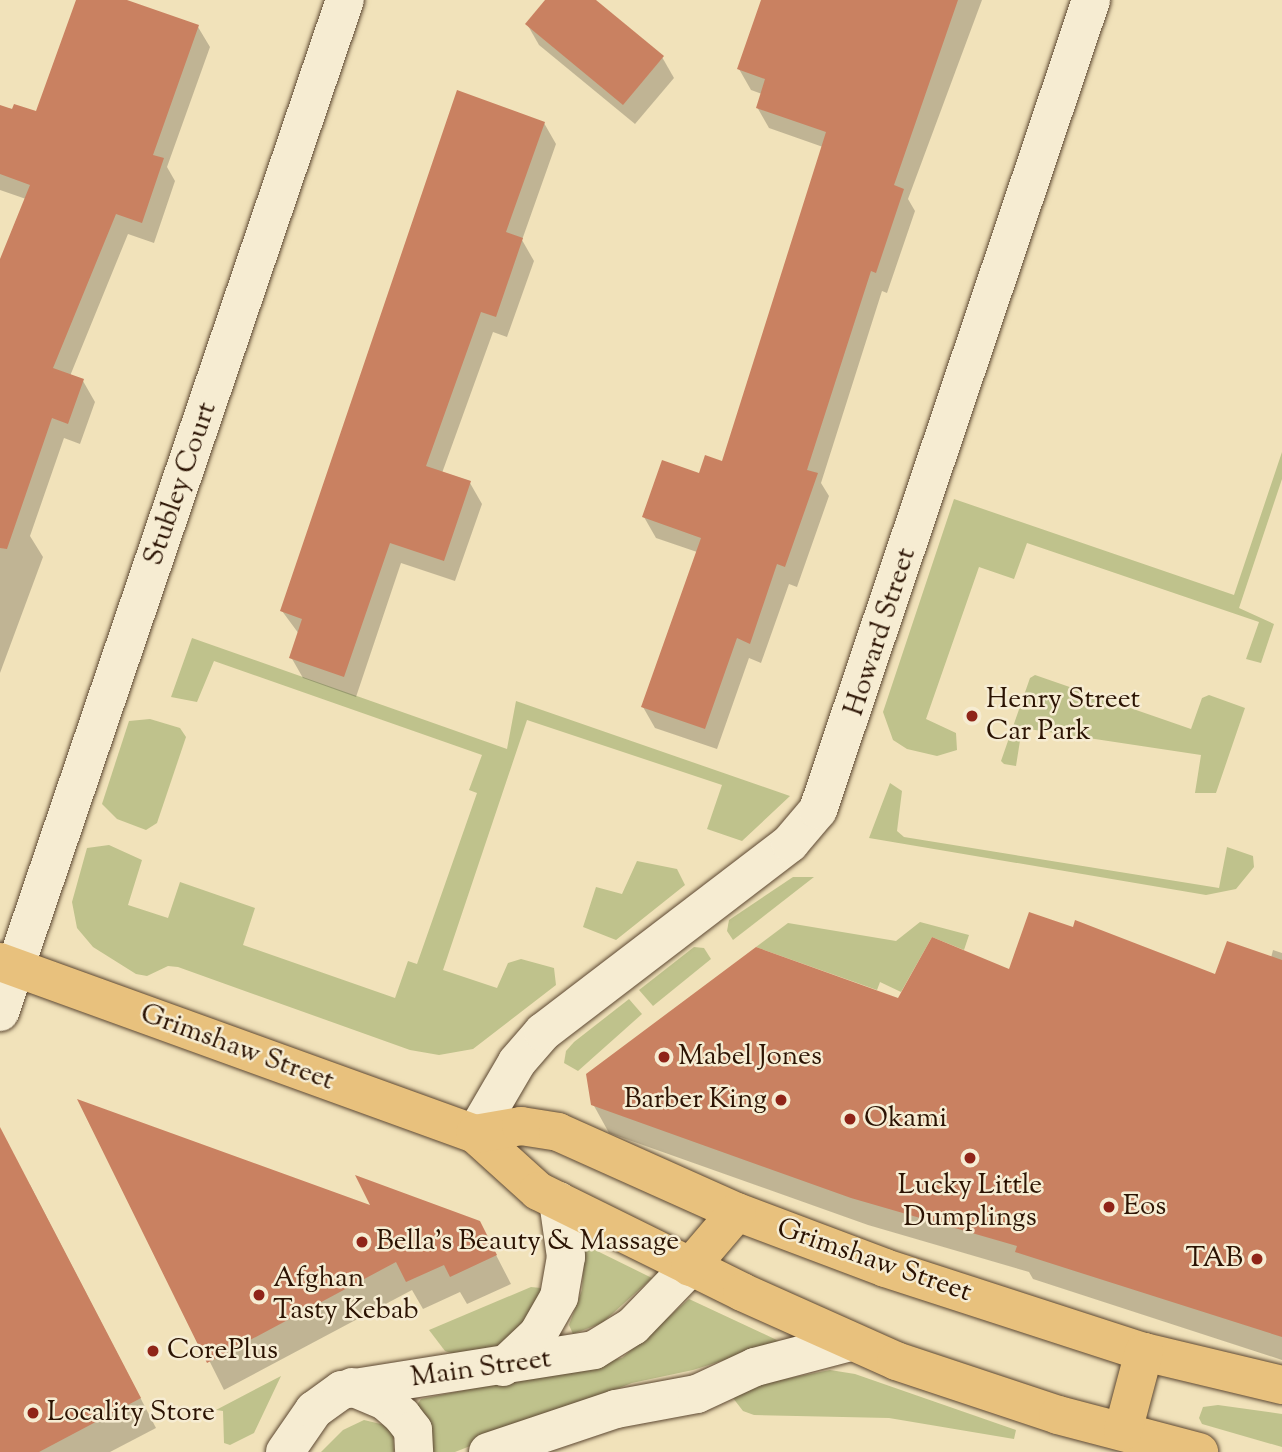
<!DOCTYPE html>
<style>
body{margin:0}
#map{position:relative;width:1282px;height:1452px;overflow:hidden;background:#f1e2ba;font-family:"Sorts Mill Goudy",serif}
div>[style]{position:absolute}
.green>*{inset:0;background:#bfc28c}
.shadow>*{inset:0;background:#0003}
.building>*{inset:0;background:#c98161}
.roads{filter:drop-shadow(0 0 2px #5c4731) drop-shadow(0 0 2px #5c4731)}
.minor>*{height:38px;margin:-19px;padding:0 19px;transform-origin:19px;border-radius:19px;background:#f6ecd2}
.major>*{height:38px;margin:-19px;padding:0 19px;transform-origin:19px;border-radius:19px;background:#e8c17d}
.dots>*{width:19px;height:19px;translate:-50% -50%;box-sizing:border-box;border:4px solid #f6ecd2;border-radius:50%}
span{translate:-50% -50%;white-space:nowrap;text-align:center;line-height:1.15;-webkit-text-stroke:5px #f6ecd2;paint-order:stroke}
.street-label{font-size:28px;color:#2b1303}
.poi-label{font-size:28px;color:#2b1303}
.left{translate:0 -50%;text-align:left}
.right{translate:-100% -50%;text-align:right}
</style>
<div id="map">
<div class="green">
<div style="clip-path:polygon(1282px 452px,1282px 479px,1239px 608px,1274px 624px,1261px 663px,1246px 659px,1259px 622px,1027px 543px,1014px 579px,979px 567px,926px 719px,956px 733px,957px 750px,937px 756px,907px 749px,893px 740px,883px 712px,954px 499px,1234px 595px)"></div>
<div style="clip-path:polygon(192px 638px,507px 749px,516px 701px,790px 796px,742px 841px,707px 829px,722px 785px,527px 720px,443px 970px,497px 988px,508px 963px,521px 959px,554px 968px,556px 985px,473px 1049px,439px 1055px,410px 1050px,178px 967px,168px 966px,147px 976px,136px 974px,93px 947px,77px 928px,72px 902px,87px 848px,109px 845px,142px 860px,128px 905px,168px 918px,180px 882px,255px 908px,243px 945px,395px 998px,408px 961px,417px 964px,477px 793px,469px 790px,482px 755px,214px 661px,197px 702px,171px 697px)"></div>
<div style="clip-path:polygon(1035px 675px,1191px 729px,1202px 698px,1209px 695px,1245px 708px,1216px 793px,1195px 793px,1201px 755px,1022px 728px,1016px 766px,1004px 764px,1001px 761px,1030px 678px)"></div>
<div style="clip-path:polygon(150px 719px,180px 728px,186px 737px,157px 823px,146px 830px,117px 819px,102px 804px,129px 721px)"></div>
<div style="clip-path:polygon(890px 783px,902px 791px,897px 831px,904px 837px,1219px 888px,1227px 847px,1253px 856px,1254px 867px,1236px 889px,1206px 895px,869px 838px)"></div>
<div style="clip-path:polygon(637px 861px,677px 869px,685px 885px,616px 940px,583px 927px,596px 887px,622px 894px)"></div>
<div style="clip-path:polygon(793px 877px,814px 877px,733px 940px,727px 931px,729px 920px)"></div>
<div style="clip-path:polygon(920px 922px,969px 935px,964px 950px,932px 937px,901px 992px,880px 982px,877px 990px,756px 947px,788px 923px,896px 941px)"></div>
<div style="clip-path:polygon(694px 947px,704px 948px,711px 959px,653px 1006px,639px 990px)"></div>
<div style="clip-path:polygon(629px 999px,642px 1014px,578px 1071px,564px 1063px,566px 1051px,574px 1042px)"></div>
<div style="clip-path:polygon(585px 1245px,652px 1278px,602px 1323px,573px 1334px,569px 1325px,582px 1290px)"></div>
<div style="clip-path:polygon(531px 1287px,541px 1288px,533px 1311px,514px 1336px,497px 1346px,454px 1354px,445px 1351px,429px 1330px)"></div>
<div style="clip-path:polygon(689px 1299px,781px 1342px,693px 1370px,632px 1383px,455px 1452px,429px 1452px,417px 1405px,421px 1399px,622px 1358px)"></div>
<div style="clip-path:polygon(830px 1370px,855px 1374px,1016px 1430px,1014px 1439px,889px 1418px,754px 1415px,743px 1411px,733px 1398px,755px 1385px)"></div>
<div style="clip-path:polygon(281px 1376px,254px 1433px,230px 1445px,224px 1443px,223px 1411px,216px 1410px)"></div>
<div style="clip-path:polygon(1218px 1405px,1282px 1414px,1282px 1447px,1202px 1424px,1199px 1418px,1203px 1407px)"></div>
<div style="clip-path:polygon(364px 1420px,393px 1427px,394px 1452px,321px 1452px,343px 1430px)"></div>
</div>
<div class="shadow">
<div style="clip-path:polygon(77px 0,122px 0,198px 27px,210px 47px,167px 167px,175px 181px,154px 243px,128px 234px,70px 376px,83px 381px,95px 402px,80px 444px,64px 438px,30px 536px,43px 557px,0 673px,0 264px,26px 199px,0 190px,0 107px,37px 113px)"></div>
<div style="clip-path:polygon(547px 0,594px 0,662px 57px,674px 78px,635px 124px,539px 45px,527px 24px)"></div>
<div style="clip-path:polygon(762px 0,982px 0,908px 199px,915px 211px,887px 293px,882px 291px,821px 483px,829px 496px,797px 587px,789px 584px,761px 663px,749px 658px,717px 749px,655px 728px,643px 707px,697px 552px,656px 538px,644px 517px,723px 463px,823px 147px,769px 128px,757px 107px,762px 94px,751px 90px,739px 69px)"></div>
<div style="clip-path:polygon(544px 123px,556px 144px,522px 240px,534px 261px,507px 337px,493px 332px,442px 473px,470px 483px,482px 504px,455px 581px,401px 563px,356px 697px,303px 678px,291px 657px,299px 634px,282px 611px)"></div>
<div style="clip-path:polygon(1273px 950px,1282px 953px,1282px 1360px,1033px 1279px,1029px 1272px,868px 1225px,609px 1133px,593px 1104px,899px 1000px,1010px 972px,1217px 977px,1271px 958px)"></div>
<div style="clip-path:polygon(80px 1103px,373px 1208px,479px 1222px,511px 1284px,467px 1304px,460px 1292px,423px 1309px,412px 1290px,224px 1390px)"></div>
<div style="clip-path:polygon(0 1162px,30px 1185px,156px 1428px,110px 1452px,0 1452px)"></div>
</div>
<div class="building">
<div style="clip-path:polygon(76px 0,127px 0,199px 25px,153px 155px,164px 158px,142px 223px,116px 214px,53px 368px,84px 379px,68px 424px,52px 418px,7px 549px,0 548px,0 259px,30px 185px,0 174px,0 105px,12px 109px,14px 104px,36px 111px)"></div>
<div style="clip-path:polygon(545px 0,596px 0,664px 56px,623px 105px,525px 24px)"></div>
<div style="clip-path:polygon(761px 0,958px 0,894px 185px,904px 189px,876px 273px,871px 271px,807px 470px,818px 473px,785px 567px,777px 564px,750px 644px,737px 638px,705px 729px,641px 707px,701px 538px,642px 517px,662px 460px,699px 473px,705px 455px,722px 461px,826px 132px,756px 108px,765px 79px,737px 69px)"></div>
<div style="clip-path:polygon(457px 90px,545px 122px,506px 232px,523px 238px,496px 317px,481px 312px,426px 466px,471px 481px,444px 561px,390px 543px,344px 677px,289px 658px,302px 619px,280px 611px)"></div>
<div style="clip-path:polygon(1029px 912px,1073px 927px,1075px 920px,1215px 974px,1227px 941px,1282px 960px,1282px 1337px,1015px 1252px,1017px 1246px,851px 1198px,591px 1105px,586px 1074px,756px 947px,898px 998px,932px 937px,1009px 969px)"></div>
<div style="clip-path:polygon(77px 1099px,370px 1205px,355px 1175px,480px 1221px,497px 1255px,450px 1277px,444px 1265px,406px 1282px,396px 1262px,207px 1363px)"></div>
<div style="clip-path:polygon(0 1127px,141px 1398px,39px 1452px,0 1452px)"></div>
</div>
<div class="roads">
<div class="minor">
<div style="left:0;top:1012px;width:1069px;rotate:-71.18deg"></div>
<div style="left:475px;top:1134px;width:83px;rotate:-59.7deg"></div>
<div style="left:517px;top:1062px;width:40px;rotate:-49deg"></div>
<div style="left:543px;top:1032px;width:311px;rotate:-37.4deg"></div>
<div style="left:790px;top:843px;width:43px;rotate:-49.7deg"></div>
<div style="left:818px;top:810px;width:855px;rotate:-71.37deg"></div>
<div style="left:503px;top:1367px;width:48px;rotate:-43.3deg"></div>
<div style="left:538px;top:1334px;width:43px;rotate:-60.4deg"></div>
<div style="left:559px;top:1297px;width:41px;rotate:-80.1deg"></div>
<div style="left:566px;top:1257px;width:57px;rotate:-98.1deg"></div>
<div style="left:352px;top:1387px;width:36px;rotate:23deg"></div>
<div style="left:385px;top:1401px;width:23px;rotate:41deg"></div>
<div style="left:402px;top:1416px;width:18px;rotate:52deg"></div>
<div style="left:413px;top:1430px;width:22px;rotate:87deg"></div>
<div style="left:285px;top:1452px;width:51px;rotate:-55.4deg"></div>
<div style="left:314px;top:1410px;width:34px;rotate:-36deg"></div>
<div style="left:342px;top:1390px;width:255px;rotate:-9deg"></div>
<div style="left:594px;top:1350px;width:46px;rotate:-31.6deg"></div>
<div style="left:633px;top:1326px;width:82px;rotate:-46deg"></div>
<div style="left:488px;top:1452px;width:135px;rotate:-18.6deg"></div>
<div style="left:616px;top:1409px;width:82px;rotate:-10.5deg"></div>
<div style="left:697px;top:1394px;width:64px;rotate:-25deg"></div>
<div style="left:755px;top:1367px;width:98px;rotate:-14.7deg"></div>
</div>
<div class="major">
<div style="left:0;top:962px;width:505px;rotate:19.91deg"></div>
<div style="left:475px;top:1134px;width:85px;rotate:42.1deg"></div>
<div style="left:538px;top:1191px;width:228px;rotate:26.3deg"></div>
<div style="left:742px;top:1292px;width:169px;rotate:24.1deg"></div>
<div style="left:896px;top:1361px;width:171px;rotate:18.4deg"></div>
<div style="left:1058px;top:1415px;width:146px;rotate:14.7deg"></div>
<div style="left:475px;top:1134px;width:47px;rotate:-9.9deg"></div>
<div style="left:521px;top:1126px;width:37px;rotate:9deg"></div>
<div style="left:558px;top:1132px;width:196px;rotate:24.1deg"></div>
<div style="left:737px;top:1212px;width:158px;rotate:20.7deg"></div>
<div style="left:885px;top:1268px;width:272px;rotate:18deg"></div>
<div style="left:1144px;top:1352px;width:142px;rotate:13.4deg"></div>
<div style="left:690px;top:1267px;width:72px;rotate:-49.5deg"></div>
<div style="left:1123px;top:1431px;width:82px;rotate:-75.1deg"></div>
</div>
</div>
<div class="dots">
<div style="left:972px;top:716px;background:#8f2418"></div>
<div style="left:664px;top:1057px;background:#8f2418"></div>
<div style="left:781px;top:1100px;background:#8f2418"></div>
<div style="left:850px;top:1119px;background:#8f2418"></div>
<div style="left:970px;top:1158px;background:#8f2418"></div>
<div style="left:1109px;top:1207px;background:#8f2418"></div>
<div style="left:362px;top:1242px;background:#8f2418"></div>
<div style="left:1257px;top:1259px;background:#8f2418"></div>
<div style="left:259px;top:1295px;background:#8f2418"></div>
<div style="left:153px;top:1351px;background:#8f2418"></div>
<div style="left:33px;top:1413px;background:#8f2418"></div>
</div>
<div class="street-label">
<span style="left:181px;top:484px;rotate:-71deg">Stubley Court</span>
<span style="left:881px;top:632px;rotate:-72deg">Howard Street</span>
<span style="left:237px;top:1048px;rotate:20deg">Grimshaw Street</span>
<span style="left:874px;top:1261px;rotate:19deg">Grimshaw Street</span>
<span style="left:481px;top:1369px;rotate:-8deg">Main Street</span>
</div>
<div class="poi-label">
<span class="left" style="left:986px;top:716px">Henry Street<br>Car Park</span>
<span class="left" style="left:678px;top:1057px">Mabel Jones</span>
<span class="right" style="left:767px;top:1100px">Barber King</span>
<span class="left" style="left:864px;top:1119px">Okami</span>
<span style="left:970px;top:1202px">Lucky Little<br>Dumplings</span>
<span class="left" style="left:1123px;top:1207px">Eos</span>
<span class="left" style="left:376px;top:1242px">Bella's Beauty &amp; Massage</span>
<span class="right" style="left:1243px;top:1259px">TAB</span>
<span class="left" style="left:273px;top:1295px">Afghan<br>Tasty Kebab</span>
<span class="left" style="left:167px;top:1351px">CorePlus</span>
<span class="left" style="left:47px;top:1413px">Locality Store</span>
</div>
</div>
